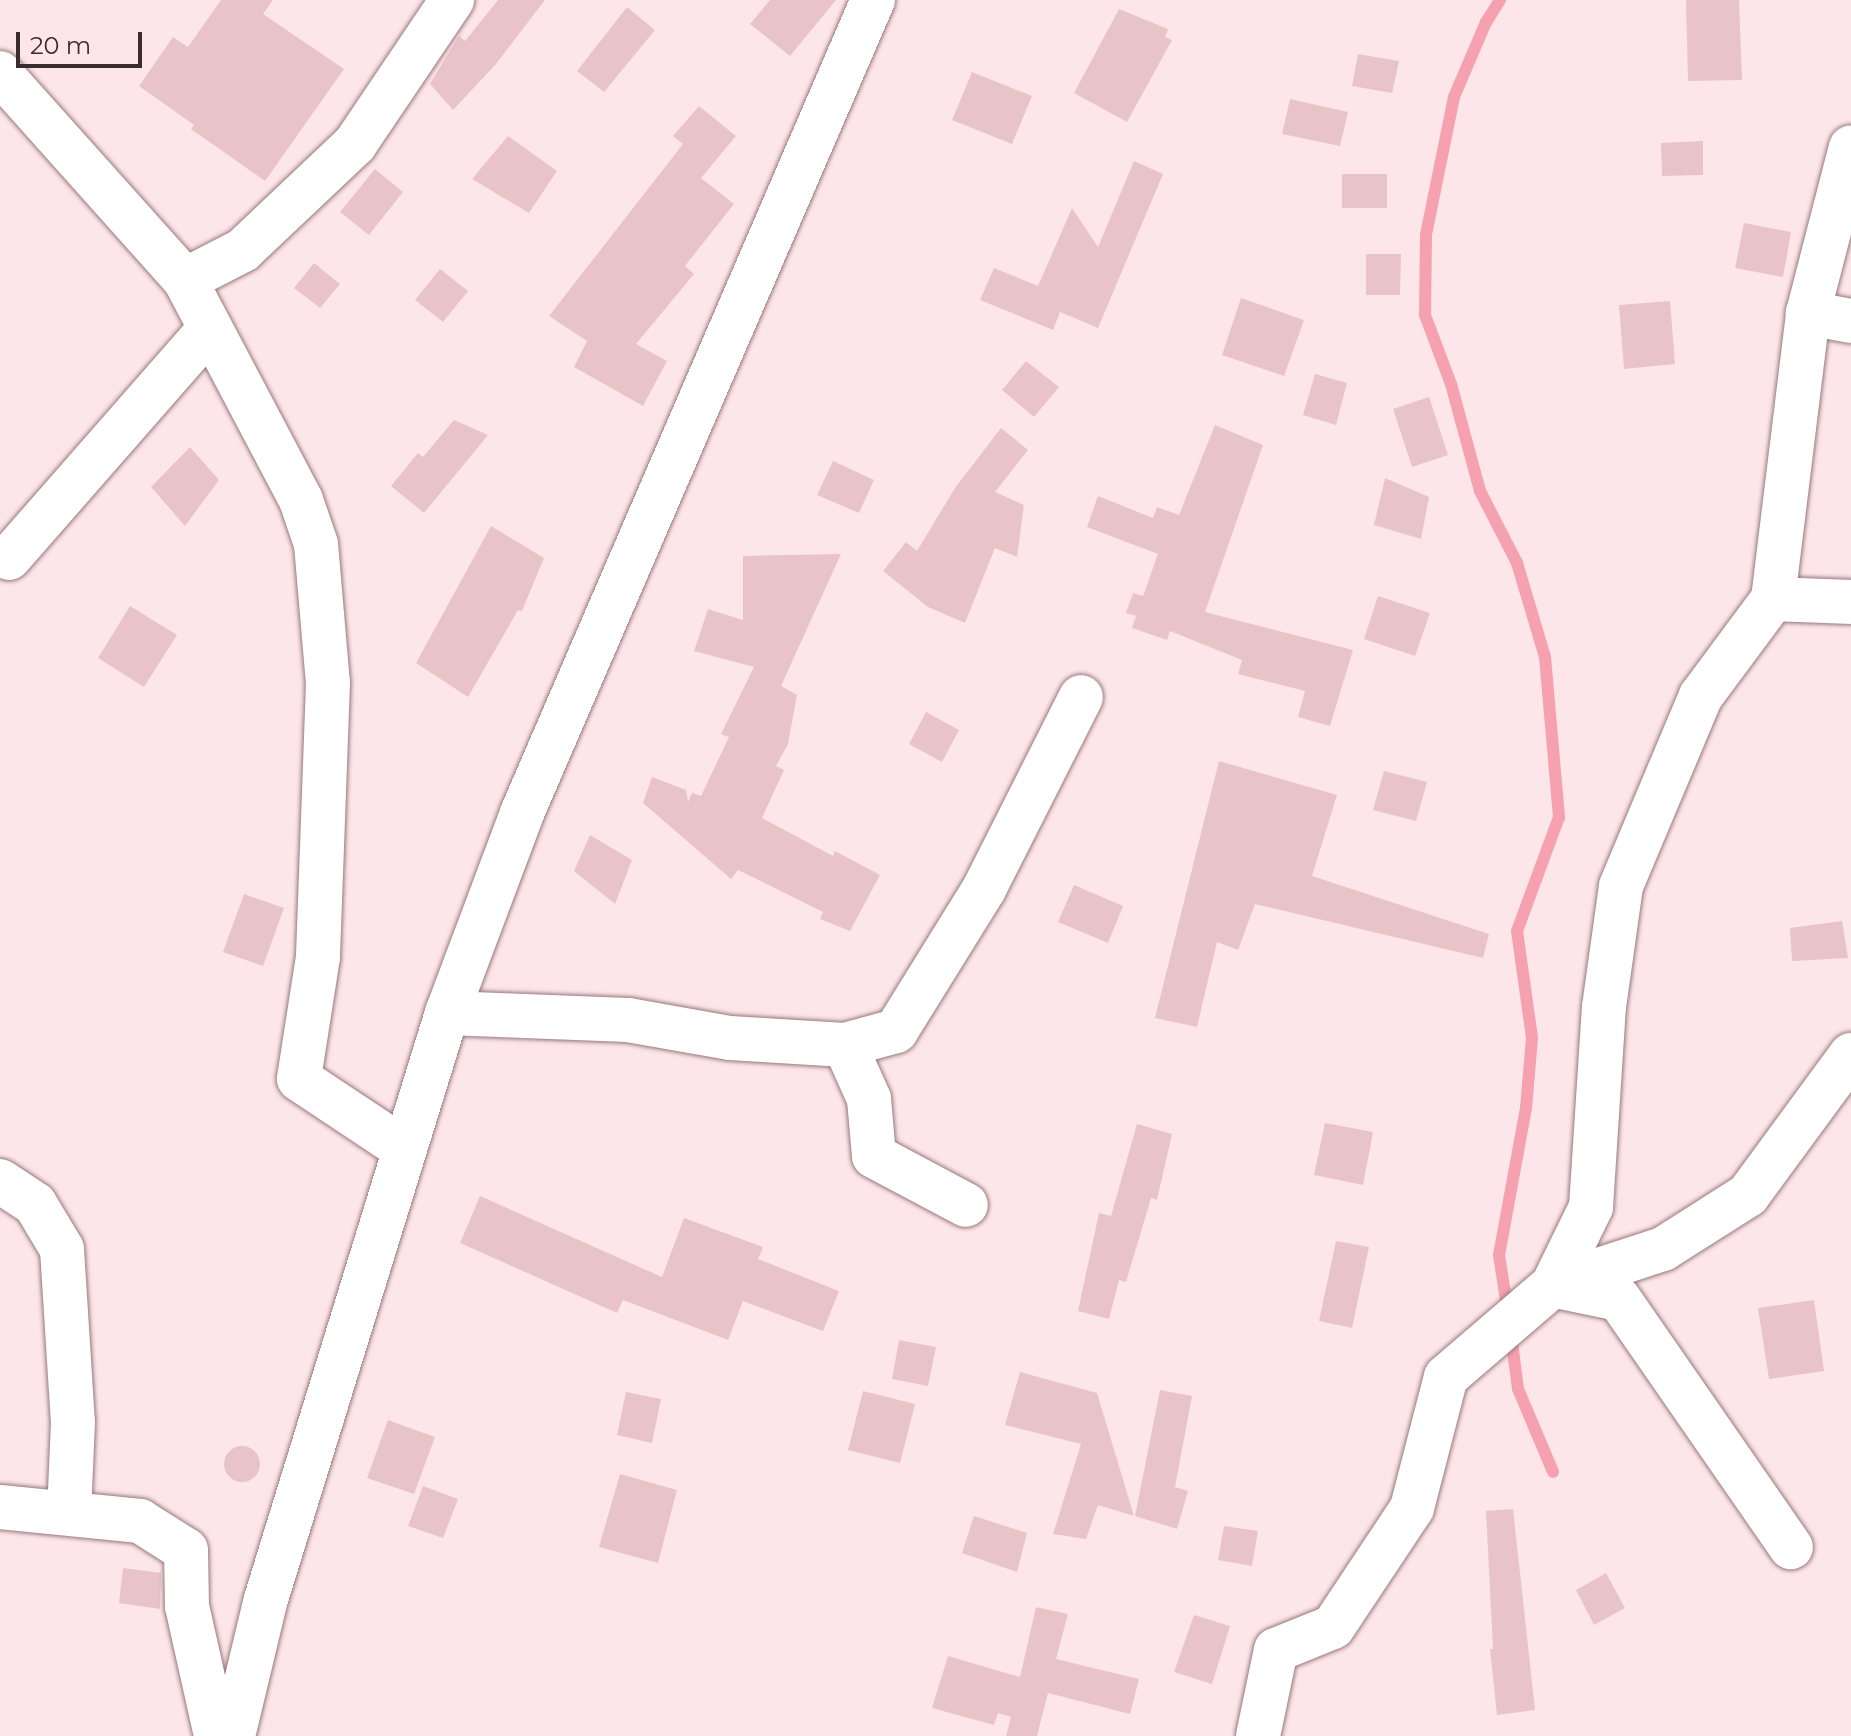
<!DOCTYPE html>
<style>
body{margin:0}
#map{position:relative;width:1851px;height:1736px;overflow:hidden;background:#fde6e9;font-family:Montserrat,sans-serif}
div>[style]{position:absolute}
.stream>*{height:12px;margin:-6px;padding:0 6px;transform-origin:6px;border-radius:6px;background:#f6a1af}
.building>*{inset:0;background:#e8c4c9}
.round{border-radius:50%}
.roads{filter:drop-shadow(0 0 2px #98787c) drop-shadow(0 0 2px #98787c)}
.minor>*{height:44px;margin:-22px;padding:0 22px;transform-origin:22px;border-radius:22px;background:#fff}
span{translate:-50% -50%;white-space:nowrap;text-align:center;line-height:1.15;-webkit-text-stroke:6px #fde6e9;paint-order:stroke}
.scale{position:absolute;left:16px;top:32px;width:126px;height:36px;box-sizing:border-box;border:4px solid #3a2c2e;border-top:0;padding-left:10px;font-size:24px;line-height:28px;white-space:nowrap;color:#3a2c2e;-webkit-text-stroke:6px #fde6e9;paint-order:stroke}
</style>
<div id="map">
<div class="stream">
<div style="left:1500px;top:0;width:26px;rotate:122deg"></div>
<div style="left:1486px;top:22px;width:82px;rotate:113.1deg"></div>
<div style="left:1454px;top:97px;width:141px;rotate:101.5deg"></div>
<div style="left:1426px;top:235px;width:80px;rotate:90.7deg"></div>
<div style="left:1425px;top:315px;width:74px;rotate:69.4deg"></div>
<div style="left:1451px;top:384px;width:111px;rotate:74.8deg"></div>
<div style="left:1480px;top:491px;width:81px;rotate:62.8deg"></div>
<div style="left:1517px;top:563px;width:98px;rotate:73.4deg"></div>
<div style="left:1545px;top:657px;width:161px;rotate:85deg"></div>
<div style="left:1559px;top:817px;width:121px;rotate:110.2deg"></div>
<div style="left:1517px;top:931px;width:108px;rotate:82deg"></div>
<div style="left:1532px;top:1038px;width:70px;rotate:94.9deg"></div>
<div style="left:1526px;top:1108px;width:149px;rotate:100.4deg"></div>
<div style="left:1499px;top:1255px;width:59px;rotate:81.2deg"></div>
<div style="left:1511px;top:1335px;width:54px;rotate:82.6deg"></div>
<div style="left:1518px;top:1389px;width:90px;rotate:67.1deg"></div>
</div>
<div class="building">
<div style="clip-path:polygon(221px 0,273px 0,263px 14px,344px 69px,265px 181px,191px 129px,194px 125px,139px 86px,173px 37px,188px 47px)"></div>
<div style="clip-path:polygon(498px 0,545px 0,496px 64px,453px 110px,430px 84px,459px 36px,465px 41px)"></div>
<div style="clip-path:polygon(770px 0,836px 0,790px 56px,750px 24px)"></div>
<div style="clip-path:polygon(1686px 0,1739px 0,1742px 80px,1688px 81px)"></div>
<div style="clip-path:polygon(627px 7px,655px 30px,604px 92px,577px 71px)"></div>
<div style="clip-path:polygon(1119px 9px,1168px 29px,1165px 37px,1172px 40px,1127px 122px,1074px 93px)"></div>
<div style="clip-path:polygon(1358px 54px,1399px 61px,1392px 93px,1352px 86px)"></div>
<div style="clip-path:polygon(972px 72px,1032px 96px,1012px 144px,952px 120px)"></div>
<div style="clip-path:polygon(1290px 99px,1348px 112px,1340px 146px,1282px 134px)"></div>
<div style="clip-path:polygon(699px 106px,736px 136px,701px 178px,734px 204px,685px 266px,694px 274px,636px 344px,667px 361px,643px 406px,574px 367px,587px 341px,549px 316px,683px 144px,673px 136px)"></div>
<div style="clip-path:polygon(508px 136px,557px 171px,529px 213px,472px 179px)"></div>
<div style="clip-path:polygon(1703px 141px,1703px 175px,1662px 176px,1661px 143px)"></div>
<div style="clip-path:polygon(1134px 161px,1163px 174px,1098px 328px,1060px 312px,1053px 330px,980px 300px,994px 268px,1038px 286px,1072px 208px,1098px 247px)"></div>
<div style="clip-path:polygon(375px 169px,403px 192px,369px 235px,340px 212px)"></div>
<div style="clip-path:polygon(1342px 174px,1387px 174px,1387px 208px,1342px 208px)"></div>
<div style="clip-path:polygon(1744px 223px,1791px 232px,1783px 277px,1735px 268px)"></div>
<div style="clip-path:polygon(1366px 254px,1401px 254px,1400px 295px,1366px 295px)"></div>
<div style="clip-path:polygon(314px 263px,340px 284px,320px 308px,294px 288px)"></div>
<div style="clip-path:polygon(440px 269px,468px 291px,443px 322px,415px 300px)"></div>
<div style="clip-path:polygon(1241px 298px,1304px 320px,1284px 376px,1222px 355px)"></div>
<div style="clip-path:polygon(1670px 301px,1675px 364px,1624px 369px,1619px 305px)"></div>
<div style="clip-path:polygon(1026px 361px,1059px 387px,1034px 417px,1002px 390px)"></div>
<div style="clip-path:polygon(1315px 374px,1347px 383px,1336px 425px,1303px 415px)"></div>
<div style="clip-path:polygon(1429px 397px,1448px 455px,1412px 467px,1393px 409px)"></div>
<div style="clip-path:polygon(454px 420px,488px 435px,424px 513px,391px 486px,418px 453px,423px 457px)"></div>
<div style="clip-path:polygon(1215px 425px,1263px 445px,1205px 612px,1353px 650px,1330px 726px,1298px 717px,1305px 691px,1238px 674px,1242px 660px,1170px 631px,1167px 640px,1132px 628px,1136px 616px,1126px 613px,1133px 593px,1143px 596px,1158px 554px,1087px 527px,1098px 496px,1153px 518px,1157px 507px,1179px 515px)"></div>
<div style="clip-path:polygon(1001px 428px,1028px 450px,995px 492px,1024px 505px,1017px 557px,995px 548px,965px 623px,928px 607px,883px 571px,906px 542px,917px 551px,955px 488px)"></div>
<div style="clip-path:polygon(190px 447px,219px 480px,185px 526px,151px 487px)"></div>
<div style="clip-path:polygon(833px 461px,874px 480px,859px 513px,817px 495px)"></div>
<div style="clip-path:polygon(1385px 478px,1429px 497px,1421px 539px,1374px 525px)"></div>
<div style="clip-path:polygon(491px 526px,544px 558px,522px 611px,518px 610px,468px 697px,416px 663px)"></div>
<div style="clip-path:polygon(841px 554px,781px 686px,797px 695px,788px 744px,776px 766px,784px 770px,762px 818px,833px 856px,835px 851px,880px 875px,850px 931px,820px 919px,823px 912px,738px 870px,731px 879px,643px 803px,652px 777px,686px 790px,688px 802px,692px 793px,701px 796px,729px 737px,721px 734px,754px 667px,694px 651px,708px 609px,743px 620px,743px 556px)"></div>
<div style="clip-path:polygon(1378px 596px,1430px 613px,1415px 656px,1364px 639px)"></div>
<div style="clip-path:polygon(130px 606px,177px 635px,144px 687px,98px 658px)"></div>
<div style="clip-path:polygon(926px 712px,959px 730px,942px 762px,909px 744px)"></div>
<div style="clip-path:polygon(1219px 761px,1337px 795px,1312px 876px,1489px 934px,1483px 958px,1255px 904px,1238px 950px,1217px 942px,1197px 1027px,1155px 1018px)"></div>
<div style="clip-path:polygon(1384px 771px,1427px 782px,1416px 821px,1373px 810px)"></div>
<div style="clip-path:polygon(590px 835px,632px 860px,615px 904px,574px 871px)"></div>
<div style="clip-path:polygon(1074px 885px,1123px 906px,1108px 943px,1058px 922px)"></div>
<div style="clip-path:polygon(244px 894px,284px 908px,263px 966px,223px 952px)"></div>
<div style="clip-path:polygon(1842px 921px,1848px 958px,1792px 961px,1790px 928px)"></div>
<div style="clip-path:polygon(1325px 1123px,1373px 1132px,1363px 1185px,1314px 1175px)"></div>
<div style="clip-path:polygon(1137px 1124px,1172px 1134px,1157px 1200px,1151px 1198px,1126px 1282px,1119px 1280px,1109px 1319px,1078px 1311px,1099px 1213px,1111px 1216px)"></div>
<div style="clip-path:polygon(480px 1196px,662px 1277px,684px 1218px,763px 1247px,758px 1259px,839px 1291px,823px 1331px,743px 1301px,728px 1340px,623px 1300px,617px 1313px,460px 1243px)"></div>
<div style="clip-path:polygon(1336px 1241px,1369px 1247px,1352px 1328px,1319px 1321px)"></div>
<div style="clip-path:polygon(1814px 1300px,1824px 1371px,1769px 1379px,1758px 1308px)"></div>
<div style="clip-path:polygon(899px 1340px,936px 1347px,928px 1386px,892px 1379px)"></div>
<div style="clip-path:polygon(1020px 1372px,1097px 1393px,1134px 1516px,1098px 1505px,1086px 1539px,1053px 1534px,1081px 1444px,1005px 1425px)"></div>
<div style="clip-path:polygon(1160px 1390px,1192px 1396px,1175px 1487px,1188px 1491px,1177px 1529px,1135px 1516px)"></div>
<div style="clip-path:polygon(863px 1391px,915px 1404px,900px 1463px,848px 1450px)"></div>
<div style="clip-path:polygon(626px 1392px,661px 1399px,652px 1443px,617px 1435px)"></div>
<div style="clip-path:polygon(388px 1420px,435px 1437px,414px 1494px,367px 1478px)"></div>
<div class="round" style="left:224px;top:1446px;width:36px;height:36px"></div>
<div style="clip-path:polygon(620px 1474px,677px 1490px,658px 1563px,599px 1547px)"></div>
<div style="clip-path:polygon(423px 1486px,458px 1499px,443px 1538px,408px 1526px)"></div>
<div style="clip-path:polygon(1513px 1509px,1535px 1710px,1497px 1715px,1490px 1649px,1493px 1649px,1486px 1511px)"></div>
<div style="clip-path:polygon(974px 1516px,1027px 1533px,1017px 1572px,962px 1553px)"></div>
<div style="clip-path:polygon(1224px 1526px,1258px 1531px,1252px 1566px,1218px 1560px)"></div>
<div style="clip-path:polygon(123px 1568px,161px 1573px,160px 1609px,119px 1603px)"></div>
<div style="clip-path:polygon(1606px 1573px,1625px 1608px,1594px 1625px,1576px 1590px)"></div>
<div style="clip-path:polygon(1036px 1607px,1068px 1614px,1056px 1659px,1139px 1679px,1130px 1714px,1048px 1693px,1037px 1736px,1006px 1736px,1011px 1717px,998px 1713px,994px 1725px,932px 1708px,948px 1656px,1020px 1677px)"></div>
<div style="clip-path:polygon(1194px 1615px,1230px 1626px,1212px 1684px,1174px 1672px)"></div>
</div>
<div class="roads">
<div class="minor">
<div style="left:0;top:73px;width:278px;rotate:48.2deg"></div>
<div style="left:185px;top:280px;width:249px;rotate:62.2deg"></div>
<div style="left:301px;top:500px;width:46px;rotate:71.2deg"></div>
<div style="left:316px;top:544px;width:140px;rotate:85.1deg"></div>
<div style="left:328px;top:683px;width:274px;rotate:92.1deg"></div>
<div style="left:318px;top:957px;width:123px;rotate:98.9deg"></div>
<div style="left:299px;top:1079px;width:125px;rotate:33.6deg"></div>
<div style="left:185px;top:280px;width:65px;rotate:-27.3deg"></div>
<div style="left:243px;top:250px;width:154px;rotate:-43.4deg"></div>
<div style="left:355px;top:144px;width:174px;rotate:-56deg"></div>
<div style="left:1808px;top:313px;width:44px;rotate:10.5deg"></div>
<div style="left:9px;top:558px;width:305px;rotate:-48.8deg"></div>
<div style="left:1773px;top:599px;width:78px;rotate:2.2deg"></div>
<div style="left:447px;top:1013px;width:181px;rotate:2.2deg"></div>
<div style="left:628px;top:1020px;width:104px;rotate:10deg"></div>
<div style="left:730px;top:1038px;width:115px;rotate:3.5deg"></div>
<div style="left:845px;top:1045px;width:53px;rotate:-15.4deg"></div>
<div style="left:896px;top:1031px;width:167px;rotate:-58.2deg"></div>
<div style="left:984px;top:889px;width:215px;rotate:-63.2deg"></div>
<div style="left:845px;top:1045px;width:59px;rotate:66deg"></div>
<div style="left:869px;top:1099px;width:57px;rotate:85deg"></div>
<div style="left:874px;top:1156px;width:104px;rotate:28deg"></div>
<div style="left:0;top:1181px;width:42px;rotate:33.3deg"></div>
<div style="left:35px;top:1204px;width:52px;rotate:59deg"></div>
<div style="left:62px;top:1249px;width:173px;rotate:86.4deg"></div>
<div style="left:73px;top:1422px;width:90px;rotate:92.5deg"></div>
<div style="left:1553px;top:1285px;width:116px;rotate:-18.1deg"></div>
<div style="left:1663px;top:1249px;width:101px;rotate:-32.4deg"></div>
<div style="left:1748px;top:1195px;width:174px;rotate:-53.7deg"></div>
<div style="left:1556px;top:1286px;width:64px;rotate:11.7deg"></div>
<div style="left:1619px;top:1299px;width:302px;rotate:55.3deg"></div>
<div style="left:0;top:1507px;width:141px;rotate:5.7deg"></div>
<div style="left:140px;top:1521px;width:54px;rotate:32.2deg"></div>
<div style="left:186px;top:1550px;width:56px;rotate:89deg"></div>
<div style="left:187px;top:1606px;width:133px;rotate:77.4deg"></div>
<div style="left:233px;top:1736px;width:141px;rotate:-76.5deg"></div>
<div style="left:266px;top:1599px;width:613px;rotate:-72.84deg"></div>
<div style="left:447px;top:1013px;width:214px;rotate:-69.4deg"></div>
<div style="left:522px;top:813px;width:886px;rotate:-66.65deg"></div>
<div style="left:1258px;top:1736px;width:88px;rotate:-78.2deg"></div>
<div style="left:1276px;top:1650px;width:61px;rotate:-22deg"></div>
<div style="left:1333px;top:1627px;width:143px;rotate:-56.4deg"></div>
<div style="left:1412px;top:1508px;width:135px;rotate:-75.5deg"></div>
<div style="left:1446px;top:1377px;width:141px;rotate:-40.7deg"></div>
<div style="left:1553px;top:1285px;width:87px;rotate:-64deg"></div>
<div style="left:1591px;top:1207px;width:200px;rotate:-86.3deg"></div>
<div style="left:1604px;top:1007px;width:122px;rotate:-82deg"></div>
<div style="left:1621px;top:886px;width:206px;rotate:-67.2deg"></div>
<div style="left:1701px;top:696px;width:121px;rotate:-53.4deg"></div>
<div style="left:1773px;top:599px;width:288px;rotate:-83deg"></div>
<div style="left:1808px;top:313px;width:171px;rotate:-75.5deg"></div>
</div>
</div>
<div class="scale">20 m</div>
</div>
